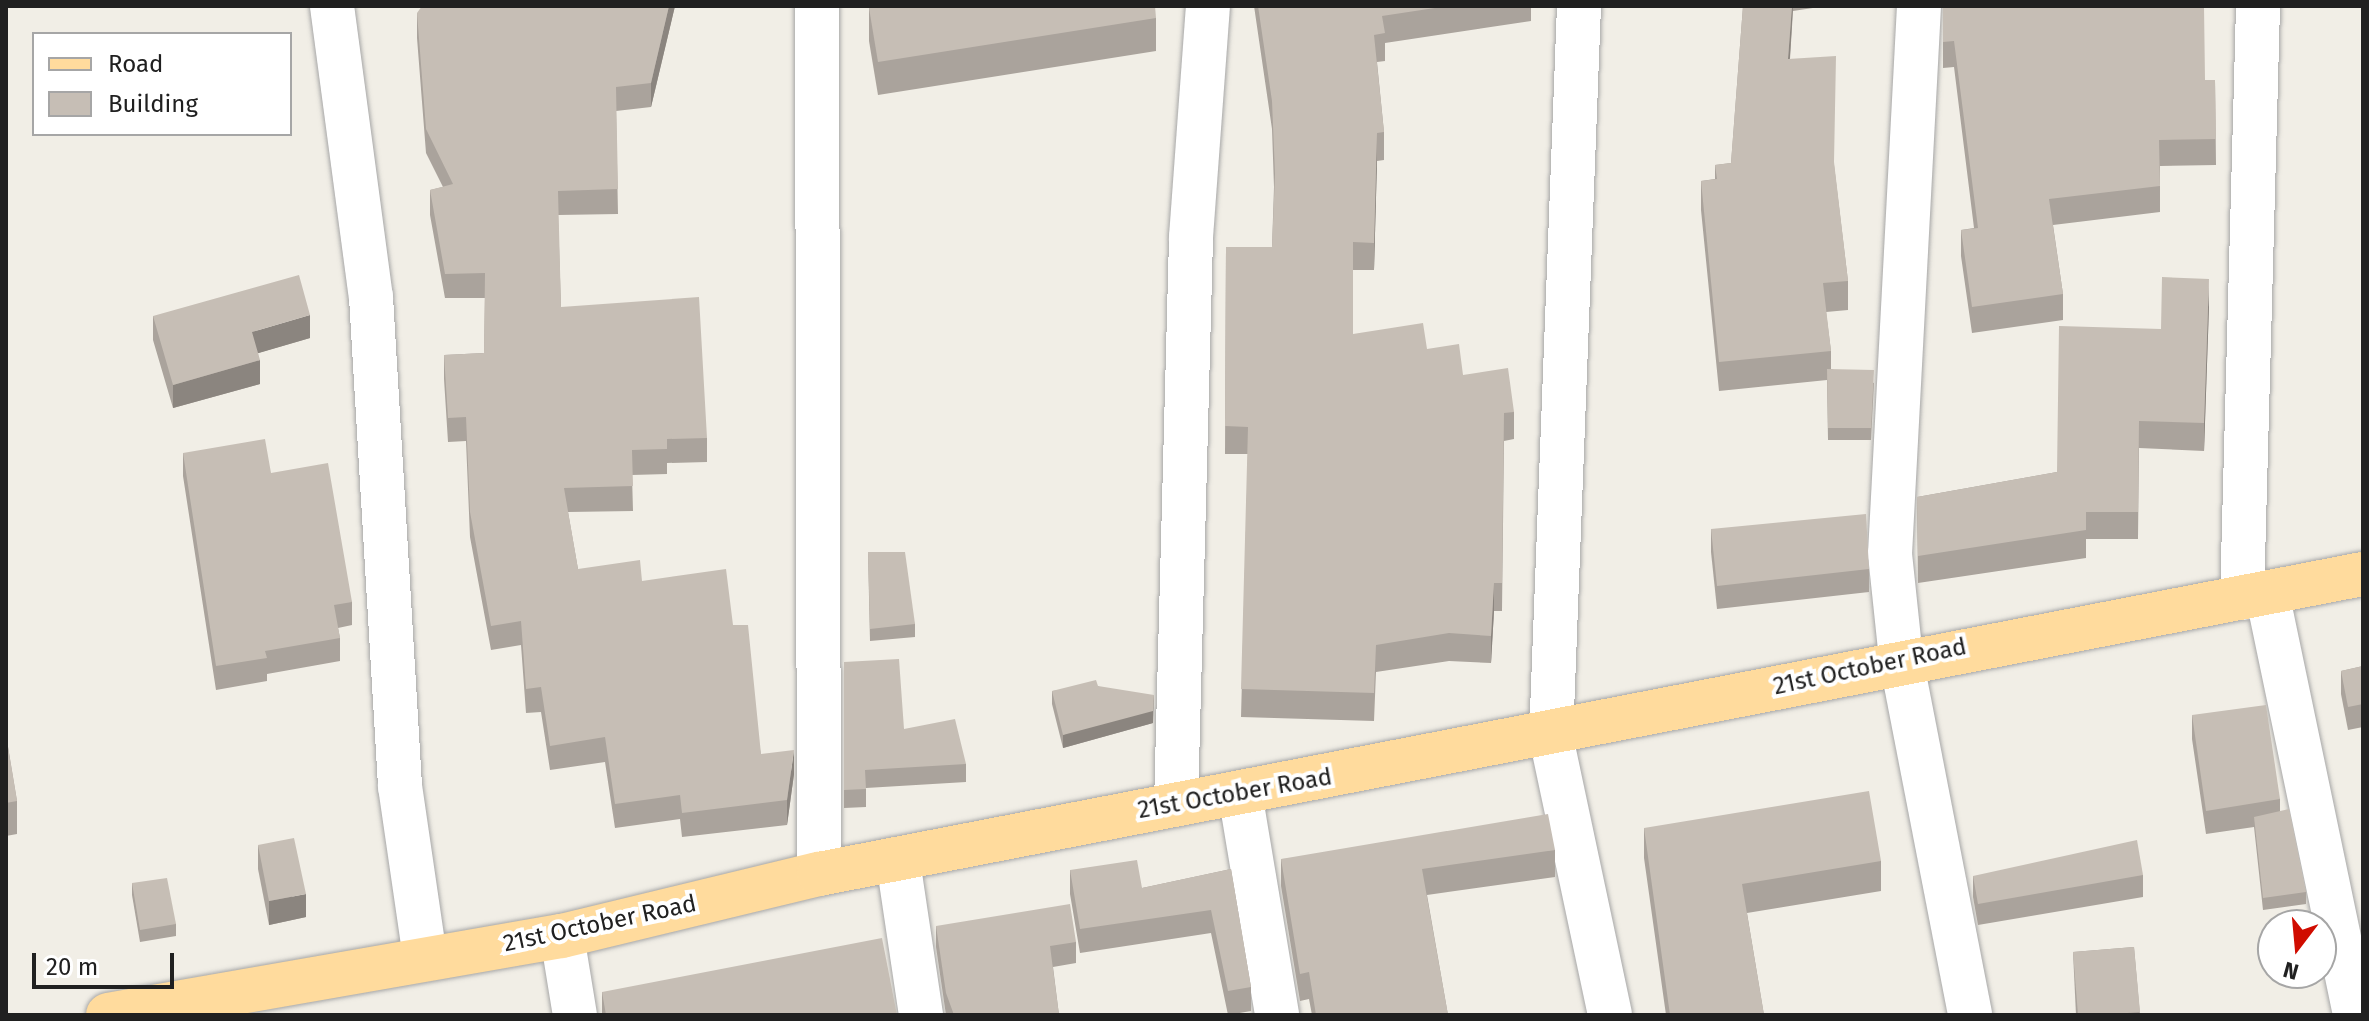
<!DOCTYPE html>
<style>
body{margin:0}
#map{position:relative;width:2369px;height:1021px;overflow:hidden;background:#f1eee6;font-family:"Fira Sans",sans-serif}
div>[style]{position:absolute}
.roads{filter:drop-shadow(0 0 2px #a7a7a7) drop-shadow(0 0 2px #a7a7a7)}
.street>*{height:44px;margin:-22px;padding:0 22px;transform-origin:22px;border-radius:22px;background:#fff}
.primary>*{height:44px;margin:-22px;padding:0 22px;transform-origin:22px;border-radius:22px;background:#ffdb9d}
.wall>*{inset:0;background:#aaa39c}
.shaded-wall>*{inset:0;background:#8b857f}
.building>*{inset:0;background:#c6beb5}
span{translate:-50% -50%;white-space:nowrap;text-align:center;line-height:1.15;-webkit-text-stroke:8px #fff;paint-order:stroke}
.street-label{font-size:24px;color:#202020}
.frame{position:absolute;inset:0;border:8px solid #202020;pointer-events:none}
.legend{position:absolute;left:32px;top:32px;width:260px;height:104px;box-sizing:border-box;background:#fff;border:2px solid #a6a6a6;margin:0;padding:10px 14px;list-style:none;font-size:24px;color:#202020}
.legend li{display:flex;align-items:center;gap:16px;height:40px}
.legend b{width:40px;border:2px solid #a6a6a6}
.north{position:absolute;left:2257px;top:909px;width:80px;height:80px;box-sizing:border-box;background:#fff;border:2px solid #a6a6a6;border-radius:50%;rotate:196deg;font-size:22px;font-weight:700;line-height:32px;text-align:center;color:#202020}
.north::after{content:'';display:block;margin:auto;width:28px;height:36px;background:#d00c00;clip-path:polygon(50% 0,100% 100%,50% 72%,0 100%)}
.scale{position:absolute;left:32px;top:953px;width:142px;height:36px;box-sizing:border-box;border:4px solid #202020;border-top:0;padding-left:10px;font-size:24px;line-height:28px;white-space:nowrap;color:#202020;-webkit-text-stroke:6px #fff;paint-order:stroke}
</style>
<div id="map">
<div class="roads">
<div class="street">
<div style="left:332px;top:6px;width:294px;rotate:82.4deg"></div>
<div style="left:371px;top:297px;width:490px;rotate:86.6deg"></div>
<div style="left:400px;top:786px;width:173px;rotate:81.7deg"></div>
<div style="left:817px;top:6px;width:868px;rotate:89.87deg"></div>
<div style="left:1579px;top:6px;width:732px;rotate:92.19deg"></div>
<div style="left:1551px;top:737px;width:284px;rotate:78deg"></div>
<div style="left:1919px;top:6px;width:549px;rotate:93.03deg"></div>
<div style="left:1890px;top:554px;width:106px;rotate:84deg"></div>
<div style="left:1901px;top:659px;width:363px;rotate:79deg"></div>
<div style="left:2267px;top:593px;width:431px;rotate:78.2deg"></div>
<div style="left:2242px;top:598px;width:592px;rotate:-88.45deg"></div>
<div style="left:1240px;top:793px;width:225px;rotate:80.5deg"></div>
<div style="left:1176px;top:804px;width:567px;rotate:-88.48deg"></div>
<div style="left:1191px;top:237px;width:232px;rotate:-85.8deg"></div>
<div style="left:898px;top:861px;width:156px;rotate:81.5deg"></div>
<div style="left:562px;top:936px;width:80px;rotate:80.7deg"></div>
</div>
<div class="primary">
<div style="left:108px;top:1015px;width:461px;rotate:-9.9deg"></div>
<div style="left:562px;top:936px;width:264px;rotate:-13.6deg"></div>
<div style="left:819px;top:874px;width:1573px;rotate:-11deg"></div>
</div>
</div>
<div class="wall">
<div style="clip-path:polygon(675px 6px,651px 107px,616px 111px,618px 214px,558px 215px,561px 307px,707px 438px,707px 462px,667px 463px,667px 474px,632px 475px,633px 511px,568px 512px,578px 569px,642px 581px,733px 625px,761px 754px,794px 774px,787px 825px,682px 837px,680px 819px,615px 828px,605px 762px,550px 770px,541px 712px,526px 713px,521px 645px,491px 650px,470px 537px,466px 441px,448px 442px,444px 379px,444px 355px,484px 353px,485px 298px,445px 298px,430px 215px,430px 190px,443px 187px,426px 153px,417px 38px,417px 13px)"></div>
<div style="clip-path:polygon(1254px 6px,1531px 6px,1531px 21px,1385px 43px,1385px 61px,1377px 62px,1384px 132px,1384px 160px,1377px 161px,1374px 270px,1353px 270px,1353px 334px,1427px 349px,1514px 412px,1514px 439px,1504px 441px,1502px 611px,1494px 611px,1491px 663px,1449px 661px,1376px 672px,1374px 721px,1241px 717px,1248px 454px,1225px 454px,1226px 247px,1272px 247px,1274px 187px,1272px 129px)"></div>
<div style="clip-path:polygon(1743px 6px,1826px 6px,1793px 11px,1790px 59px,1834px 165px,1848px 281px,1848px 310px,1826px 312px,1831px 351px,1831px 369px,1874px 383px,1871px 440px,1828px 440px,1827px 380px,1719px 391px,1701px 210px,1701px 181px,1715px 179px,1715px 165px,1731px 163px)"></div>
<div style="clip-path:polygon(1943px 6px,2205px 80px,2215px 80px,2216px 165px,2160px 166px,2160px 212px,2053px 225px,2063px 294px,2063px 320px,1972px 333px,1961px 256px,1961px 230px,1974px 228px,1954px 67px,1943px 68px)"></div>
<div style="clip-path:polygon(869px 8px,1156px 18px,1156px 51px,878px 95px,869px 41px)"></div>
<div style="clip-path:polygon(2209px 306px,2204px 451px,2139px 448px,2138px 539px,2086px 539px,2086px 558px,1918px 583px,1917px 497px,2057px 472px,2161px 329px)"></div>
<div style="clip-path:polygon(153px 316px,310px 338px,258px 353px,260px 384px,173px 408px,153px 340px)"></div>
<div style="clip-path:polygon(183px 453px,271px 473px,352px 602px,352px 625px,338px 628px,340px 638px,340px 661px,267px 674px,267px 681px,216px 690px,183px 476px)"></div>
<div style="clip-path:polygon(1711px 529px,1869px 569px,1869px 592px,1717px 609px,1711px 552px)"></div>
<div style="clip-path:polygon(868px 552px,915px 624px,915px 637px,870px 641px)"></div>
<div style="clip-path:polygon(844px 662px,904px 729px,966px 764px,966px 782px,866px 788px,866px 807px,844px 808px)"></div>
<div style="clip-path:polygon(2363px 666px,2363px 727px,2348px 730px,2341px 694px,2341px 671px)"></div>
<div style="clip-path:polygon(1098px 686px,1153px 723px,1063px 748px,1052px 704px,1052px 691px)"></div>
<div style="clip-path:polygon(2192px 715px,2280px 799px,2280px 811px,2306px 892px,2306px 904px,2263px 910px,2254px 827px,2206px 834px,2192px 739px)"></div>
<div style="clip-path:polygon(6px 735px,17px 801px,17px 834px,6px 836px)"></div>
<div style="clip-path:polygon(1644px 828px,1881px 861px,1881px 891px,1747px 913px,1764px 1015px,1666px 1015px,1644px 858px)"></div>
<div style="clip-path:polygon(258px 845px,306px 917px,269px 925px,258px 869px)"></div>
<div style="clip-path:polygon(1555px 850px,1555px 877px,1427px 895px,1448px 1015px,1312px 1015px,1309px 999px,1300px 1001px,1281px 886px,1281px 859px)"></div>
<div style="clip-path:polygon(1231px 869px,1251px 987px,1251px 1011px,1228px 1015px,1211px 933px,1080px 953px,1070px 894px,1070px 870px,1142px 888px)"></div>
<div style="clip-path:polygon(2143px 875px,2143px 897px,1978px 925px,1973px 897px,1973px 876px)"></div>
<div style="clip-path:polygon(132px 883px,176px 924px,176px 936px,140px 942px,132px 895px)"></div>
<div style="clip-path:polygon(936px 926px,1076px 942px,1076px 963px,1053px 967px,1059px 1015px,946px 1015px,936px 947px)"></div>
<div style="clip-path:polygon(2134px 947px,2140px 1015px,2076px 1015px,2073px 952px)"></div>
<div style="clip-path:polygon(602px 992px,897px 1015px,602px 1015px)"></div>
</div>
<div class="shaded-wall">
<div style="clip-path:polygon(669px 6px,675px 6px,651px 107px,651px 83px)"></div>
<div style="clip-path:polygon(1792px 6px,1793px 6px,1788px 88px,1788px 59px)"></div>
<div style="clip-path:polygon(1377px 133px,1377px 161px,1374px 270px,1374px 243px)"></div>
<div style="clip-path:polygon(2209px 279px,2209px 306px,2204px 451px,2204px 423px)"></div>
<div style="clip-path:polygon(310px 315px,310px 338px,252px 355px,252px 332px)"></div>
<div style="clip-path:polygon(260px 360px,260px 384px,173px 408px,173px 385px)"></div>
<div style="clip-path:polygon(1494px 583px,1494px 611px,1491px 663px,1491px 636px)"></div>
<div style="clip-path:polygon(1154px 695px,1153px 723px,1063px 748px,1063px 735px)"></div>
<div style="clip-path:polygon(794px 750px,794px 774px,787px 825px,787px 800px)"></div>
<div style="clip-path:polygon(306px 894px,306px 917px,269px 925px,269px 901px)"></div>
</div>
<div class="building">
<div style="clip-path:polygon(422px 6px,669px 6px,651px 83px,616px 87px,618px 189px,558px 191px,561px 307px,699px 297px,707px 438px,667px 439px,667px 449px,632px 450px,633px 486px,564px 488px,578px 569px,640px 560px,642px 581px,726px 569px,733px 625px,748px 625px,761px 754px,794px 750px,787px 800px,682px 813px,680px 795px,615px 804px,605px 737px,550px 746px,541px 687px,526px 689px,521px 621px,491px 626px,470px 512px,466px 417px,448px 418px,444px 355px,484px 353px,485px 273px,445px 274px,430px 190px,453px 184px,426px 129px,417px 13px)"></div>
<div style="clip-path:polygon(883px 6px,1155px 6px,1156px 18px,878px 62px,869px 8px)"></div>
<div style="clip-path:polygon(1258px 6px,1448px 6px,1382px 16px,1385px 33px,1374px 35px,1384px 132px,1377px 133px,1374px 243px,1353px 242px,1353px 334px,1423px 323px,1427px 349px,1459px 344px,1463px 375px,1508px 368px,1514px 412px,1504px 413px,1502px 583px,1494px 583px,1491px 636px,1449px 633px,1376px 645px,1374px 693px,1241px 689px,1248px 427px,1225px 426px,1226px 247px,1272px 247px,1275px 174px,1272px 101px)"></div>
<div style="clip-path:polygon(1743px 6px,1792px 6px,1788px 59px,1836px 56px,1834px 162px,1848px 281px,1823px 283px,1831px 351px,1719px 362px,1701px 181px,1717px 179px,1715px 165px,1731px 163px)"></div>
<div style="clip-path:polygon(1943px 6px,2204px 6px,2205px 80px,2215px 80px,2216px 139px,2159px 140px,2160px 186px,2049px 199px,2063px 294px,1972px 307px,1961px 230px,1978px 228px,1954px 41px,1943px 42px)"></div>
<div style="clip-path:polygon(299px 275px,310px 315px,252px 332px,260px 360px,173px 385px,153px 316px)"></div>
<div style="clip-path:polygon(2162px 277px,2209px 279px,2204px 423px,2139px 421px,2138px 512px,2086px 512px,2086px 530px,1918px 556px,1917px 497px,2057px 472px,2059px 326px,2161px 329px)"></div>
<div style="clip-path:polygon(1827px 369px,1874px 370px,1871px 428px,1828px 428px)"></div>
<div style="clip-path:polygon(265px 439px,271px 473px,328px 463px,352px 602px,334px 605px,340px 638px,265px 651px,267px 658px,216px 666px,183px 453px)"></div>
<div style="clip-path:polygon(1866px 514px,1869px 569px,1717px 586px,1711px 529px)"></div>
<div style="clip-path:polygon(868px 552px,905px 552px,915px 624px,870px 629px)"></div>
<div style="clip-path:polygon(899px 659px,904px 729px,955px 719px,966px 764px,865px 770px,866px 789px,844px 790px,844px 662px)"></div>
<div style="clip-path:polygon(2363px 666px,2363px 704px,2348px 707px,2341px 671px)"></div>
<div style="clip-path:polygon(1096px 680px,1098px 686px,1154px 695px,1153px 711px,1063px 735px,1052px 691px)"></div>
<div style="clip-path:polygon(2266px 705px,2280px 799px,2206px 811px,2192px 715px)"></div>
<div style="clip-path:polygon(6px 735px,17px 801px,6px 803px)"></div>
<div style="clip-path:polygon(1869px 791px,1881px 861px,1742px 884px,1764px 1015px,1670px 1015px,1644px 828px)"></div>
<div style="clip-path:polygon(2289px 809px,2306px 892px,2263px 898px,2254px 817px)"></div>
<div style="clip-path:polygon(1548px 814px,1555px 850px,1422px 869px,1448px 1015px,1316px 1015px,1309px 972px,1300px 974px,1281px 859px)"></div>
<div style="clip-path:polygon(294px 838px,306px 894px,269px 901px,258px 845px)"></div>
<div style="clip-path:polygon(2137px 840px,2143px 875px,1978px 904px,1973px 876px)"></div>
<div style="clip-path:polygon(1137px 860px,1142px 888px,1231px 869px,1251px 987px,1228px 991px,1211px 910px,1080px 929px,1070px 870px)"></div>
<div style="clip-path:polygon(167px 878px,176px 924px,140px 930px,132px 883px)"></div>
<div style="clip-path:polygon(1070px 904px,1076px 942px,1050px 946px,1059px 1015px,954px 1015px,946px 993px,936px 926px)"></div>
<div style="clip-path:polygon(882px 938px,897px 1015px,606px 1015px,602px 992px)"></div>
<div style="clip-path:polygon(2134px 947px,2140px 1012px,2102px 1015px,2078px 1015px,2073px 952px)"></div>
</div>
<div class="street-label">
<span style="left:1870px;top:667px;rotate:-12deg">21st October Road</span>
<span style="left:1235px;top:794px;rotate:-10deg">21st October Road</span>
<span style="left:600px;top:924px;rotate:-12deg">21st October Road</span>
</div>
<div class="frame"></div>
<ul class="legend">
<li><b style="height:10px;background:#ffdb9d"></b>Road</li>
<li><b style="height:22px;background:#c6beb5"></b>Building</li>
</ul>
<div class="north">N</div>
<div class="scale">20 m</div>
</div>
